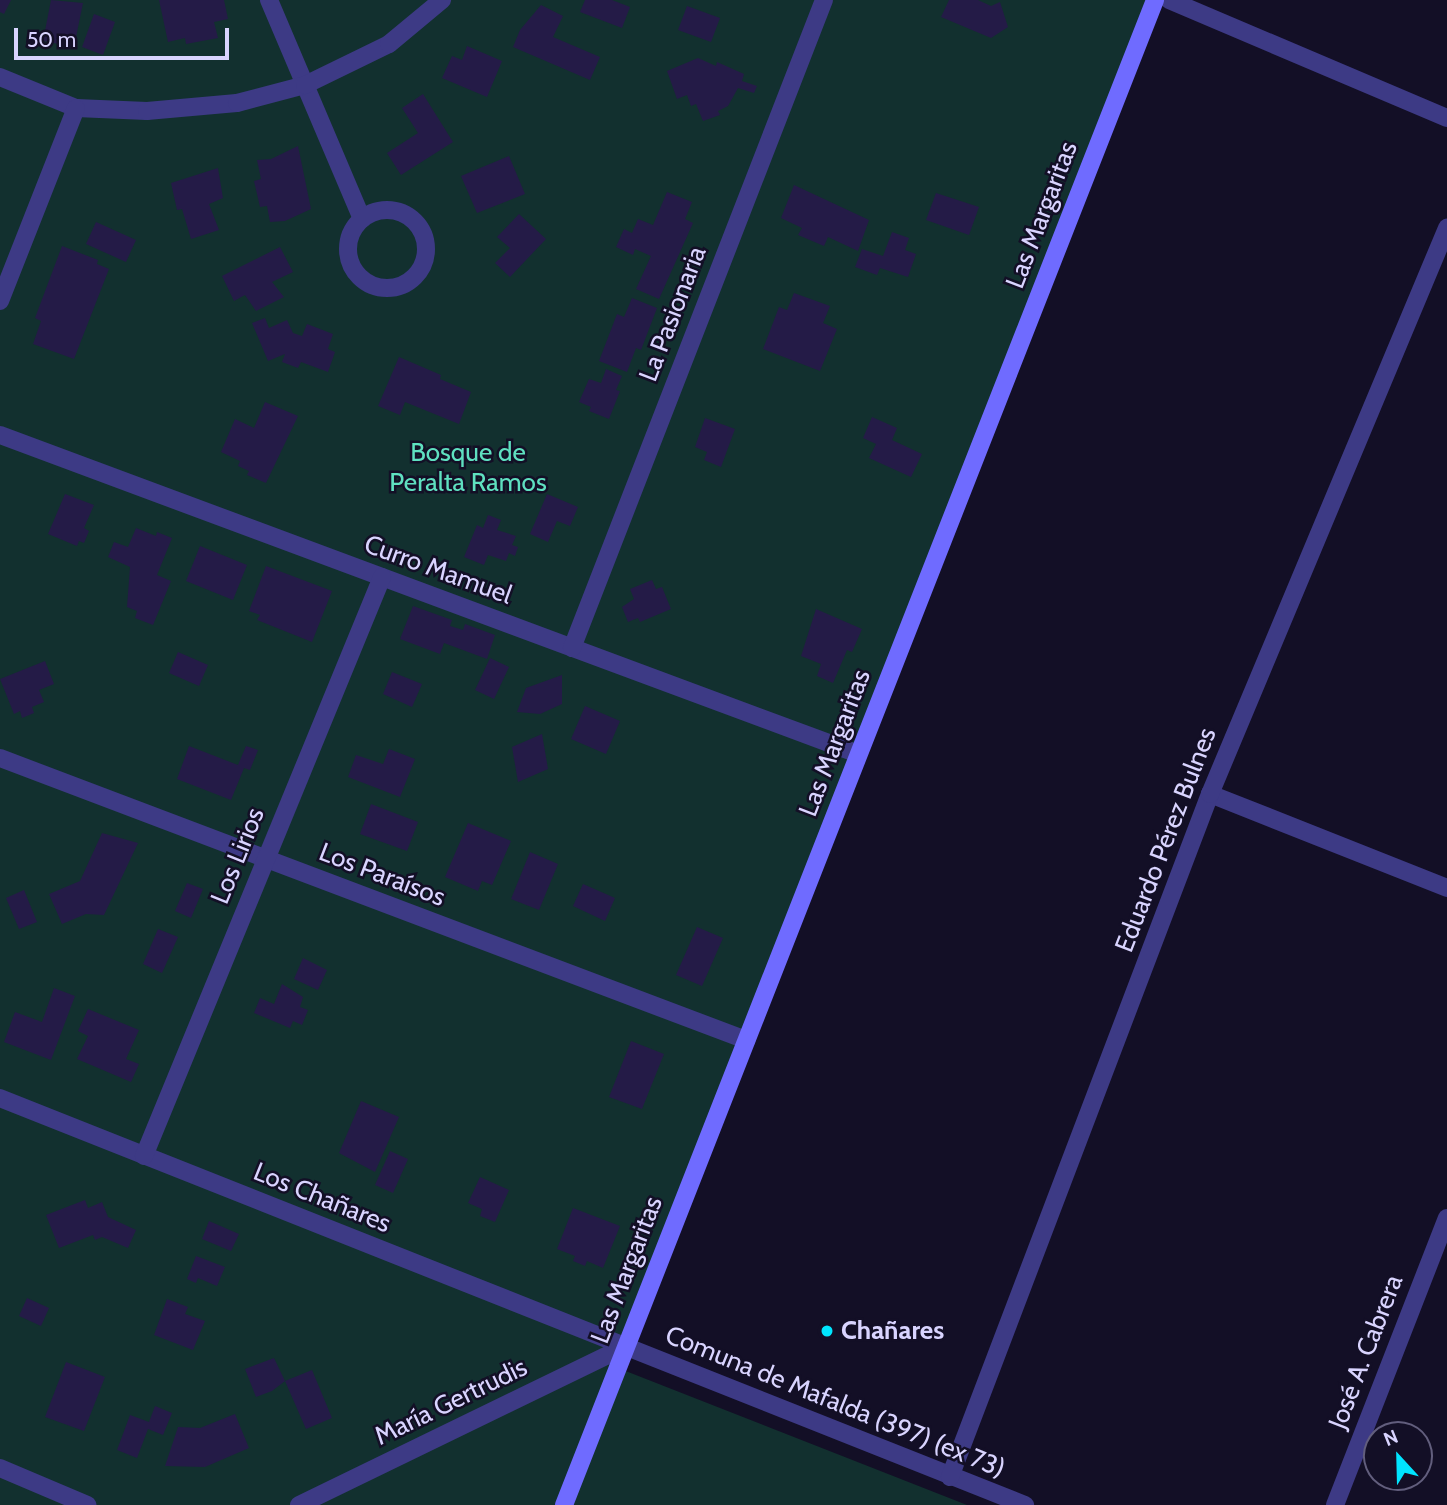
<!DOCTYPE html>
<meta charset="utf-8">
<style>
body{margin:0}
#map{position:relative;width:1447px;height:1505px;overflow:hidden;background:#130f26;font-family:Cabin,sans-serif}
div>[style]{position:absolute}
.green>*{inset:0;background:#12302f}
.building>*{inset:0;background:#241b47}
.street>*{height:18px;margin:-9px;padding:0 9px;transform-origin:9px;border-radius:9px;background:#3d3a85}
.street>.ring{margin:-9px;padding:0;box-sizing:content-box;background:none;border:18px solid #3d3a85;border-radius:50%}
.secondary>*{height:18px;margin:-9px;padding:0 9px;transform-origin:9px;border-radius:9px;background:#6f6bff}
.dots>*{width:19px;height:19px;translate:-50% -50%;box-sizing:border-box;border:4px solid #130f26;border-radius:50%}
span{translate:-50% -50%;white-space:nowrap;text-align:center;line-height:1.15;-webkit-text-stroke:5px #130f26;paint-order:stroke}
.street-label{font-size:26px;color:#d9d4ff}
.park-label{font-size:26px;color:#5fe0c0}
.poi-label{font-size:26px;color:#d9d4ff;font-weight:700}
.left{translate:0 -50%;text-align:left}
.north{position:absolute;left:1363px;top:1421px;width:70px;height:70px;box-sizing:border-box;background:#130f26;border:2px solid #625e7d;border-radius:50%;rotate:338deg;font-size:19px;font-weight:700;line-height:28px;text-align:center;color:#d9d4ff}
.north::after{content:'';display:block;margin:auto;width:24px;height:32px;background:#00e5ff;clip-path:polygon(50% 0,100% 100%,50% 72%,0 100%)}
.scale{position:absolute;left:14px;top:28px;width:215px;height:32px;box-sizing:border-box;border:4px solid #d9d4ff;border-top:0;padding-left:9px;font-size:21px;line-height:24px;white-space:nowrap;color:#d9d4ff;-webkit-text-stroke:5px #130f26;paint-order:stroke}
</style>
<div id="map">
<div class="green">
<div style="clip-path:polygon(0 0,1155px 0,618px 1368px,967px 1505px,0 1505px)"></div>
</div>
<div class="building">
<div style="clip-path:polygon(0 0,11px 0,4px 14px,0 12px)"></div>
<div style="clip-path:polygon(51px 0,83px 3px,74px 47px,43px 41px)"></div>
<div style="clip-path:polygon(159px 0,224px 0,228px 19px,214px 22px,218px 38px,186px 44px,185px 38px,168px 42px)"></div>
<div style="clip-path:polygon(585px 0,612px 0,630px 7px,622px 28px,580px 12px)"></div>
<div style="clip-path:polygon(949px 0,978px 0,991px 6px,1000px 2px,1008px 27px,991px 38px,941px 17px)"></div>
<div style="clip-path:polygon(541px 5px,563px 16px,553px 37px,600px 57px,590px 80px,513px 47px,520px 30px)"></div>
<div style="clip-path:polygon(687px 6px,720px 18px,711px 42px,678px 30px)"></div>
<div style="clip-path:polygon(94px 14px,115px 22px,103px 55px,82px 47px)"></div>
<div style="clip-path:polygon(467px 46px,502px 61px,487px 97px,442px 78px,452px 56px,462px 60px)"></div>
<div style="clip-path:polygon(698px 58px,716px 66px,717px 62px,744px 74px,742px 81px,757px 86px,754px 93px,738px 88px,728px 106px,718px 111px,720px 115px,703px 121px,696px 104px,691px 106px,687px 95px,677px 99px,667px 71px)"></div>
<div style="clip-path:polygon(423px 94px,453px 142px,401px 175px,387px 153px,418px 133px,402px 108px)"></div>
<div style="clip-path:polygon(298px 146px,311px 209px,285px 221px,270px 222px,267px 206px,260px 207px,254px 181px,261px 179px,257px 160px,271px 159px)"></div>
<div style="clip-path:polygon(509px 156px,525px 194px,477px 213px,461px 176px)"></div>
<div style="clip-path:polygon(218px 168px,223px 198px,209px 204px,219px 230px,191px 239px,182px 209px,177px 210px,171px 183px)"></div>
<div style="clip-path:polygon(794px 185px,869px 220px,858px 251px,828px 237px,824px 246px,798px 235px,802px 228px,781px 218px)"></div>
<div style="clip-path:polygon(667px 192px,692px 202px,685px 219px,693px 223px,659px 299px,636px 289px,651px 256px,635px 249px,633px 255px,616px 247px,624px 229px,632px 233px,638px 219px,653px 225px)"></div>
<div style="clip-path:polygon(936px 193px,979px 207px,969px 235px,926px 220px)"></div>
<div style="clip-path:polygon(519px 214px,546px 239px,510px 277px,495px 263px,510px 248px,497px 237px)"></div>
<div style="clip-path:polygon(96px 222px,136px 240px,126px 262px,86px 244px)"></div>
<div style="clip-path:polygon(892px 232px,909px 238px,905px 250px,916px 254px,908px 277px,880px 268px,877px 275px,855px 267px,862px 249px,883px 256px)"></div>
<div style="clip-path:polygon(62px 246px,98px 260px,97px 264px,109px 269px,74px 359px,33px 344px,41px 321px,35px 318px)"></div>
<div style="clip-path:polygon(280px 247px,293px 272px,272px 282px,284px 297px,256px 311px,245px 295px,234px 301px,222px 276px)"></div>
<div style="clip-path:polygon(794px 293px,830px 306px,823px 323px,837px 329px,820px 371px,763px 349px,779px 307px,787px 310px)"></div>
<div style="clip-path:polygon(632px 298px,657px 308px,641px 350px,636px 348px,627px 372px,599px 361px,617px 314px,624px 317px)"></div>
<div style="clip-path:polygon(265px 318px,269px 328px,287px 320px,293px 333px,302px 336px,307px 324px,333px 334px,328px 349px,335px 352px,328px 372px,301px 362px,298px 368px,282px 362px,285px 354px,268px 361px,252px 323px)"></div>
<div style="clip-path:polygon(399px 357px,441px 375px,440px 379px,471px 392px,459px 424px,405px 402px,400px 415px,378px 406px)"></div>
<div style="clip-path:polygon(606px 369px,622px 376px,616px 390px,620px 391px,609px 419px,589px 411px,591px 407px,579px 402px,589px 379px,601px 383px)"></div>
<div style="clip-path:polygon(265px 402px,298px 416px,266px 483px,247px 475px,249px 471px,238px 466px,240px 461px,221px 452px,235px 419px,254px 428px)"></div>
<div style="clip-path:polygon(872px 417px,897px 428px,892px 440px,922px 454px,911px 477px,869px 458px,876px 444px,863px 438px)"></div>
<div style="clip-path:polygon(705px 418px,735px 429px,721px 467px,704px 460px,707px 452px,695px 447px)"></div>
<div style="clip-path:polygon(65px 494px,94px 505px,84px 528px,89px 531px,84px 543px,79px 541px,77px 546px,48px 534px)"></div>
<div style="clip-path:polygon(547px 494px,578px 507px,570px 526px,557px 521px,548px 542px,530px 534px)"></div>
<div style="clip-path:polygon(488px 515px,501px 520px,497px 530px,516px 536px,512px 545px,518px 547px,515px 556px,509px 553px,506px 561px,488px 555px,484px 565px,464px 557px,477px 525px,483px 528px)"></div>
<div style="clip-path:polygon(136px 528px,156px 536px,157px 532px,172px 538px,157px 575px,171px 581px,153px 625px,135px 618px,137px 611px,127px 607px,130px 567px,108px 557px,114px 542px,128px 547px)"></div>
<div style="clip-path:polygon(200px 546px,247px 565px,233px 600px,186px 581px)"></div>
<div style="clip-path:polygon(266px 566px,332px 591px,312px 642px,257px 620px,260px 615px,249px 611px)"></div>
<div style="clip-path:polygon(652px 580px,656px 589px,662px 587px,671px 609px,640px 622px,638px 618px,628px 622px,622px 607px,634px 599px,630px 589px)"></div>
<div style="clip-path:polygon(413px 606px,452px 620px,450px 626px,463px 630px,465px 624px,495px 635px,487px 659px,444px 643px,440px 654px,400px 639px)"></div>
<div style="clip-path:polygon(816px 609px,862px 629px,852px 652px,847px 650px,833px 683px,817px 676px,821px 664px,801px 656px)"></div>
<div style="clip-path:polygon(178px 652px,208px 665px,199px 686px,169px 673px)"></div>
<div style="clip-path:polygon(490px 658px,509px 667px,494px 699px,475px 690px)"></div>
<div style="clip-path:polygon(45px 661px,54px 684px,39px 690px,44px 702px,32px 707px,34px 713px,22px 718px,20px 711px,14px 714px,0 679px)"></div>
<div style="clip-path:polygon(392px 672px,422px 684px,412px 707px,383px 694px)"></div>
<div style="clip-path:polygon(562px 675px,562px 704px,540px 714px,517px 712px,526px 688px)"></div>
<div style="clip-path:polygon(585px 706px,620px 721px,606px 754px,571px 739px)"></div>
<div style="clip-path:polygon(542px 734px,548px 769px,518px 782px,512px 747px)"></div>
<div style="clip-path:polygon(189px 746px,238px 765px,246px 746px,258px 750px,250px 770px,244px 768px,231px 800px,177px 779px)"></div>
<div style="clip-path:polygon(389px 749px,415px 759px,400px 797px,348px 777px,356px 755px,383px 764px)"></div>
<div style="clip-path:polygon(371px 804px,418px 822px,407px 851px,360px 834px)"></div>
<div style="clip-path:polygon(468px 823px,511px 841px,492px 885px,482px 881px,478px 891px,445px 877px)"></div>
<div style="clip-path:polygon(102px 833px,138px 843px,104px 915px,86px 914px,62px 924px,49px 894px,80px 881px)"></div>
<div style="clip-path:polygon(530px 852px,558px 864px,539px 910px,511px 899px)"></div>
<div style="clip-path:polygon(187px 883px,203px 889px,191px 918px,175px 911px)"></div>
<div style="clip-path:polygon(583px 884px,615px 898px,605px 921px,573px 906px)"></div>
<div style="clip-path:polygon(24px 890px,37px 922px,19px 929px,6px 898px)"></div>
<div style="clip-path:polygon(697px 927px,723px 938px,702px 986px,676px 975px)"></div>
<div style="clip-path:polygon(158px 929px,178px 937px,162px 973px,143px 964px)"></div>
<div style="clip-path:polygon(303px 958px,327px 970px,318px 990px,294px 979px)"></div>
<div style="clip-path:polygon(282px 984px,303px 997px,300px 1007px,308px 1010px,302px 1025px,293px 1021px,290px 1028px,254px 1013px,260px 998px,274px 1004px)"></div>
<div style="clip-path:polygon(54px 988px,75px 996px,51px 1060px,4px 1042px,15px 1012px,42px 1022px)"></div>
<div style="clip-path:polygon(88px 1009px,139px 1030px,126px 1059px,139px 1064px,131px 1082px,77px 1059px,88px 1036px,78px 1031px)"></div>
<div style="clip-path:polygon(631px 1041px,664px 1054px,642px 1109px,609px 1097px)"></div>
<div style="clip-path:polygon(361px 1101px,399px 1117px,375px 1172px,339px 1153px)"></div>
<div style="clip-path:polygon(390px 1151px,408px 1159px,393px 1193px,375px 1185px)"></div>
<div style="clip-path:polygon(480px 1177px,509px 1190px,495px 1222px,480px 1216px,482px 1209px,468px 1203px)"></div>
<div style="clip-path:polygon(85px 1200px,88px 1208px,102px 1202px,108px 1217px,136px 1230px,128px 1248px,102px 1237px,95px 1240px,93px 1235px,59px 1248px,46px 1215px)"></div>
<div style="clip-path:polygon(573px 1208px,620px 1226px,603px 1268px,587px 1261px,585px 1266px,573px 1261px,575px 1256px,557px 1249px)"></div>
<div style="clip-path:polygon(209px 1221px,239px 1234px,231px 1251px,202px 1239px)"></div>
<div style="clip-path:polygon(196px 1256px,225px 1267px,217px 1286px,198px 1278px,196px 1283px,187px 1279px)"></div>
<div style="clip-path:polygon(27px 1298px,49px 1308px,41px 1326px,19px 1316px)"></div>
<div style="clip-path:polygon(167px 1299px,188px 1307px,185px 1314px,205px 1321px,193px 1350px,154px 1335px)"></div>
<div style="clip-path:polygon(274px 1358px,285px 1381px,312px 1370px,332px 1418px,306px 1429px,285px 1381px,272px 1391px,256px 1397px,245px 1369px)"></div>
<div style="clip-path:polygon(66px 1362px,105px 1377px,84px 1431px,45px 1417px)"></div>
<div style="clip-path:polygon(155px 1406px,172px 1413px,163px 1435px,148px 1429px,137px 1458px,117px 1450px,130px 1415px,149px 1422px)"></div>
<div style="clip-path:polygon(235px 1414px,249px 1448px,205px 1467px,165px 1466px,178px 1427px,200px 1428px)"></div>
</div>
<div class="street">
<div style="left:269px;top:0;width:238px;rotate:67deg"></div>
<div style="left:1169px;top:0;width:302px;rotate:23deg"></div>
<div style="left:0;top:77px;width:82px;rotate:22.2deg"></div>
<div style="left:76px;top:108px;width:71px;rotate:2.4deg"></div>
<div style="left:147px;top:111px;width:90px;rotate:-5.1deg"></div>
<div style="left:237px;top:103px;width:70px;rotate:-14.8deg"></div>
<div style="left:305px;top:85px;width:93px;rotate:-26deg"></div>
<div style="left:389px;top:44px;width:69px;rotate:-39.7deg"></div>
<div class="ring" style="left:348px;top:210px;width:60px;height:60px"></div>
<div style="left:0;top:301px;width:207px;rotate:-68.5deg"></div>
<div style="left:0;top:435px;width:915px;rotate:20.39deg"></div>
<div style="left:572px;top:648px;width:695px;rotate:-68.75deg"></div>
<div style="left:0;top:758px;width:798px;rotate:20.71deg"></div>
<div style="left:1210px;top:794px;width:255px;rotate:21.6deg"></div>
<div style="left:0;top:1098px;width:1103px;rotate:21.66deg"></div>
<div style="left:144px;top:1156px;width:626px;rotate:-67.65deg"></div>
<div style="left:0;top:1468px;width:95px;rotate:23deg"></div>
<div style="left:950px;top:1477px;width:731px;rotate:-69.16deg"></div>
<div style="left:1210px;top:794px;width:614px;rotate:-67.28deg"></div>
<div style="left:299px;top:1505px;width:362px;rotate:-25.9deg"></div>
<div style="left:1335px;top:1505px;width:308px;rotate:-68.7deg"></div>
</div>
<div class="secondary">
<div style="left:564px;top:1505px;width:1617px;rotate:-68.56deg"></div>
</div>
<div class="dots">
<div style="left:827px;top:1331px;background:#00e5ff"></div>
</div>
<div class="street-label">
<span style="left:1042px;top:215px;rotate:-69deg">Las Margaritas</span>
<span style="left:673px;top:314px;rotate:-69deg">La Pasionaria</span>
<span style="left:438px;top:570px;rotate:20deg">Curro Mamuel</span>
<span style="left:835px;top:743px;rotate:-69deg">Las Margaritas</span>
<span style="left:1166px;top:840px;rotate:-69deg">Eduardo Pérez Bulnes</span>
<span style="left:238px;top:856px;rotate:-68deg">Los Lirios</span>
<span style="left:382px;top:875px;rotate:21deg">Los Paraísos</span>
<span style="left:322px;top:1198px;rotate:22deg">Los Chañares</span>
<span style="left:627px;top:1270px;rotate:-69deg">Las Margaritas</span>
<span style="left:1366px;top:1352px;rotate:-69deg">José A. Cabrera</span>
<span style="left:451px;top:1402px;rotate:-26deg">María Gertrudis</span>
<span style="left:835px;top:1402px;rotate:22deg">Comuna de Mafalda (397) (ex 73)</span>
</div>
<div class="park-label">
<span style="left:468px;top:468px">Bosque de<br>Peralta Ramos</span>
</div>
<div class="poi-label">
<span class="left" style="left:841px;top:1331px">Chañares</span>
</div>
<div class="north">N</div>
<div class="scale">50 m</div>
</div>
